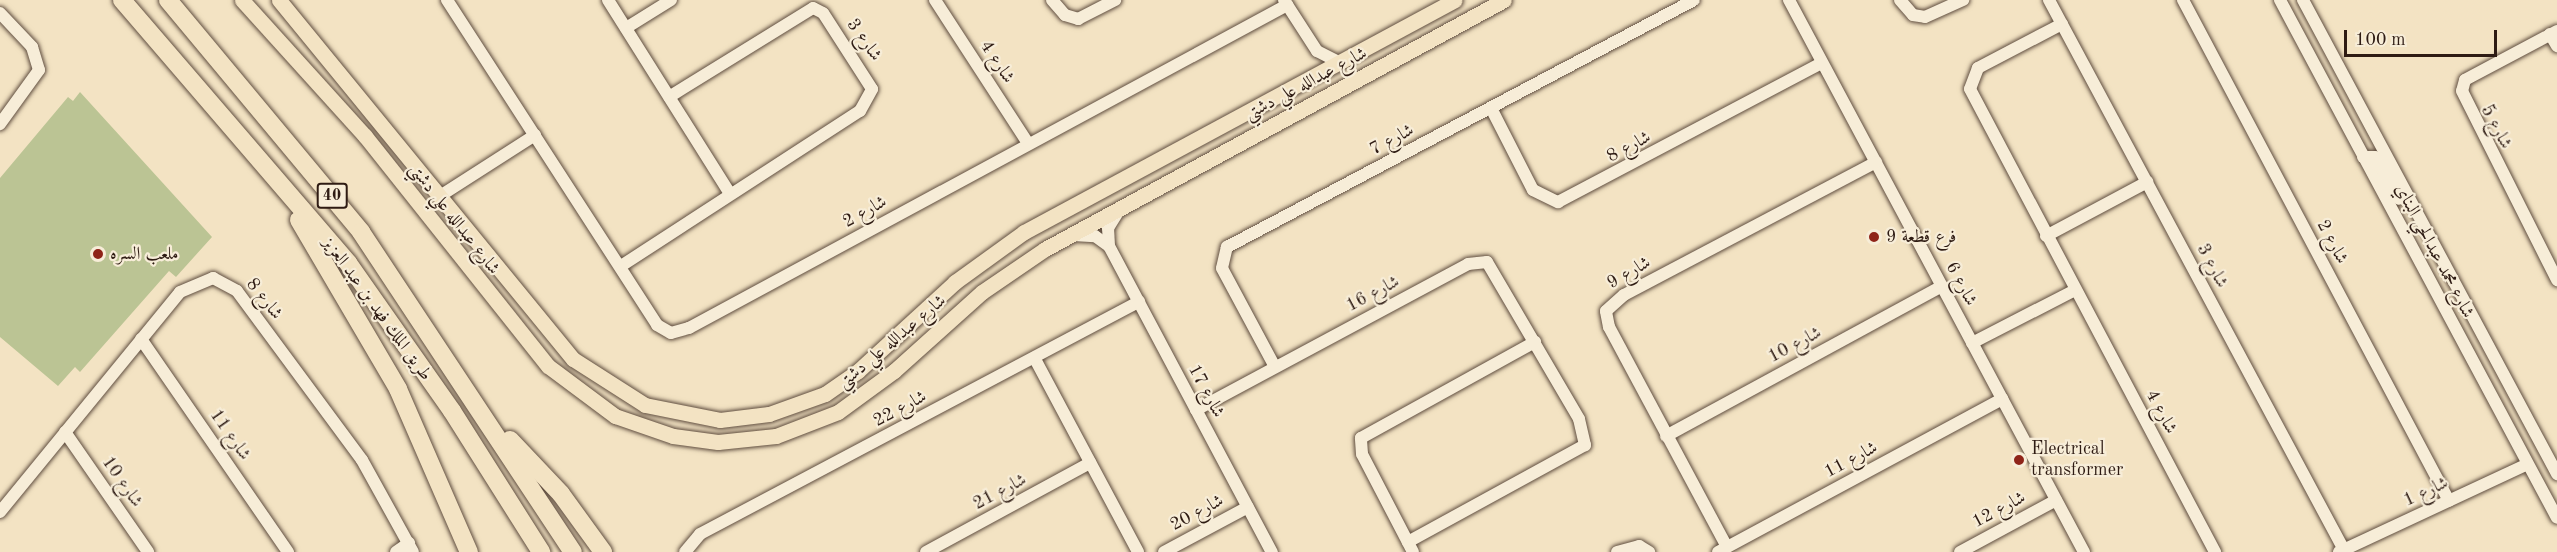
<!DOCTYPE html>
<meta charset="utf-8">
<style>
body{margin:0}
#map{position:relative;width:2557px;height:552px;overflow:hidden;background:#f3e3c3;font-family:"Old Standard TT",Amiri,serif}
div>[style]{position:absolute}
.green>*{inset:0;background:#bbc494}
.roads{filter:drop-shadow(0 0 2px #5f4d3f) drop-shadow(0 0 2px #5f4d3f)}
.minor>*{height:12px;margin:-6px;padding:0 6px;transform-origin:6px;border-radius:6px;background:#f7edd8}
.major>*{height:15px;margin:-7.5px;padding:0 7.5px;transform-origin:7.5px;border-radius:7.5px;background:#f3e3c3}
.highway>*{height:18px;margin:-9px;padding:0 9px;transform-origin:9px;border-radius:9px;background:#f3e3c3}
.dots>*{width:16px;height:16px;translate:-50% -50%;box-sizing:border-box;border:3px solid #f7edd8;border-radius:50%}
span{translate:-50% -50%;white-space:nowrap;text-align:center;line-height:1.15;-webkit-text-stroke:4.5px #f7edd8;paint-order:stroke}
.shield-label span{padding:2px 4px;background:#f7edd8;border:2px solid;border-radius:4px;-webkit-text-stroke-width:0}
.shield-label{font-size:16px;color:#2e1b13;font-weight:700}
.street-label{font-size:18px;color:#2e1b13}
.poi-label{font-size:18px;color:#2e1b13}
.left{translate:0 -50%;text-align:left}
.scale{position:absolute;left:2344px;top:30px;width:153px;height:27px;box-sizing:border-box;border:3px solid #2e1b13;border-top:0;padding-left:8px;font-size:18px;line-height:21px;white-space:nowrap;color:#2e1b13;-webkit-text-stroke:4px #f7edd8;paint-order:stroke}
</style>
<div id="map">
<div class="green">
<div style="clip-path:polygon(80px 92px,212px 237px,176px 277px,169px 271px,80px 372px,75px 367px,58px 386px,0 337px,0 178px,68px 97px,73px 101px)"></div>
</div>
<div class="roads">
<div class="minor">
<div style="left:447px;top:0;width:387px;rotate:57.1deg"></div>
<div style="left:657px;top:325px;width:16px;rotate:30deg"></div>
<div style="left:671px;top:333px;width:19px;rotate:-16deg"></div>
<div style="left:689px;top:328px;width:680px;rotate:-28.37deg"></div>
<div style="left:608px;top:0;width:229px;rotate:57.8deg"></div>
<div style="left:935px;top:0;width:171px;rotate:57deg"></div>
<div style="left:1052px;top:0;width:20px;rotate:49deg"></div>
<div style="left:1065px;top:15px;width:14px;rotate:17deg"></div>
<div style="left:1078px;top:19px;width:42px;rotate:-27.2deg"></div>
<div style="left:1284px;top:0;width:61px;rotate:57.1deg"></div>
<div style="left:1317px;top:51px;width:25px;rotate:27deg"></div>
<div style="left:1789px;top:0;width:626px;rotate:61.88deg"></div>
<div style="left:1900px;top:0;width:20px;rotate:49deg"></div>
<div style="left:1913px;top:15px;width:12px;rotate:9deg"></div>
<div style="left:1925px;top:17px;width:42px;rotate:-24.1deg"></div>
<div style="left:2049px;top:0;width:624px;rotate:61.79deg"></div>
<div style="left:2183px;top:0;width:567px;rotate:62.03deg"></div>
<div style="left:2280px;top:0;width:587px;rotate:61.86deg"></div>
<div style="left:2303px;top:0;width:538px;rotate:61.81deg"></div>
<div style="left:0;top:13px;width:47px;rotate:46.7deg"></div>
<div style="left:32px;top:47px;width:24px;rotate:73deg"></div>
<div style="left:39px;top:70px;width:67px;rotate:125.8deg"></div>
<div style="left:2062px;top:24px;width:95px;rotate:152.4deg"></div>
<div style="left:1978px;top:68px;width:22px;rotate:111deg"></div>
<div style="left:1970px;top:89px;width:524px;rotate:62.11deg"></div>
<div style="left:626px;top:28px;width:53px;rotate:-31.9deg"></div>
<div style="left:2557px;top:31px;width:104px;rotate:152deg"></div>
<div style="left:2465px;top:80px;width:11px;rotate:105deg"></div>
<div style="left:2462px;top:91px;width:212px;rotate:63.3deg"></div>
<div style="left:2550px;top:34px;width:14px;rotate:60deg"></div>
<div style="left:1491px;top:108px;width:92px;rotate:62.9deg"></div>
<div style="left:1533px;top:190px;width:28px;rotate:26deg"></div>
<div style="left:1558px;top:202px;width:298px;rotate:-27.8deg"></div>
<div style="left:2363px;top:157px;width:12px"></div>
<div style="left:2375px;top:157px;width:48px;rotate:60.3deg"></div>
<div style="left:440px;top:196px;width:113px;rotate:-32.7deg"></div>
<div style="left:1073px;top:235px;width:22px;rotate:3deg"></div>
<div style="left:1095px;top:236px;width:17px;rotate:36deg"></div>
<div style="left:1109px;top:246px;width:347px;rotate:62deg"></div>
<div style="left:2046px;top:236px;width:115px;rotate:-28.1deg"></div>
<div style="left:1109px;top:246px;width:18px;rotate:-93deg"></div>
<div style="left:1108px;top:228px;width:22px;rotate:-58deg"></div>
<div style="left:621px;top:266px;width:285px;rotate:-33deg"></div>
<div style="left:860px;top:111px;width:25px;rotate:-61deg"></div>
<div style="left:872px;top:89px;width:90px;rotate:-122.8deg"></div>
<div style="left:823px;top:13px;width:11px;rotate:-153deg"></div>
<div style="left:813px;top:8px;width:169px;rotate:148.3deg"></div>
<div style="left:141px;top:339px;width:259px;rotate:55.4deg"></div>
<div style="left:1972px;top:343px;width:116px;rotate:-27.2deg"></div>
<div style="left:1035px;top:359px;width:219px;rotate:61.9deg"></div>
<div style="left:1275px;top:367px;width:112px;rotate:-118.2deg"></div>
<div style="left:1222px;top:268px;width:22px;rotate:-77deg"></div>
<div style="left:1227px;top:247px;width:528px;rotate:-27.87deg"></div>
<div style="left:1196px;top:410px;width:309px;rotate:-28.2deg"></div>
<div style="left:1468px;top:264px;width:19px;rotate:-6deg"></div>
<div style="left:1487px;top:262px;width:182px;rotate:59.6deg"></div>
<div style="left:1579px;top:419px;width:27px;rotate:77deg"></div>
<div style="left:1585px;top:445px;width:202px;rotate:151.3deg"></div>
<div style="left:65px;top:432px;width:146px;rotate:55.3deg"></div>
<div style="left:1666px;top:436px;width:314px;rotate:-28.5deg"></div>
<div style="left:0;top:512px;width:284px;rotate:-50.7deg"></div>
<div style="left:180px;top:292px;width:36px;rotate:-23deg"></div>
<div style="left:213px;top:278px;width:27px;rotate:28deg"></div>
<div style="left:237px;top:291px;width:210px;rotate:53.5deg"></div>
<div style="left:362px;top:460px;width:105px;rotate:61deg"></div>
<div style="left:1727px;top:547px;width:250px;rotate:-118.2deg"></div>
<div style="left:1609px;top:327px;width:16px;rotate:-101deg"></div>
<div style="left:1606px;top:311px;width:24px;rotate:-42deg"></div>
<div style="left:1624px;top:295px;width:285px;rotate:-27.8deg"></div>
<div style="left:396px;top:552px;width:16px;rotate:-35deg"></div>
<div style="left:685px;top:552px;width:23px;rotate:-50deg"></div>
<div style="left:700px;top:534px;width:497px;rotate:-27.9deg"></div>
<div style="left:926px;top:552px;width:187px;rotate:-28.5deg"></div>
<div style="left:1164px;top:552px;width:95px;rotate:-28.2deg"></div>
<div style="left:1413px;top:552px;width:110px;rotate:-117.5deg"></div>
<div style="left:1362px;top:454px;width:16px;rotate:-94deg"></div>
<div style="left:1361px;top:438px;width:199px;rotate:-28.9deg"></div>
<div style="left:1617px;top:552px;width:23px;rotate:-15deg"></div>
<div style="left:1639px;top:546px;width:12px;rotate:31deg"></div>
<div style="left:1718px;top:552px;width:323px;rotate:-28.3deg"></div>
<div style="left:1960px;top:552px;width:109px;rotate:-28.4deg"></div>
<div style="left:2339px;top:552px;width:208px;rotate:-25deg"></div>
</div>
<div class="major">
<div style="left:242px;top:0;width:183px;rotate:47.9deg"></div>
<div style="left:365px;top:136px;width:294px;rotate:51.5deg"></div>
<div style="left:548px;top:366px;width:84px;rotate:36.7deg"></div>
<div style="left:615px;top:416px;width:61px;rotate:19deg"></div>
<div style="left:673px;top:436px;width:45px;rotate:7.6deg"></div>
<div style="left:718px;top:442px;width:58px;rotate:-5.9deg"></div>
<div style="left:776px;top:436px;width:66px;rotate:-21.2deg"></div>
<div style="left:838px;top:412px;width:69px;rotate:-36.2deg"></div>
<div style="left:894px;top:371px;width:118px;rotate:-41.9deg"></div>
<div style="left:982px;top:292px;width:76px;rotate:-34.3deg"></div>
<div style="left:1045px;top:249px;width:522px;rotate:-28.48deg"></div>
<div style="left:279px;top:0;width:464px;rotate:50.7deg"></div>
<div style="left:573px;top:359px;width:85px;rotate:32.6deg"></div>
<div style="left:645px;top:405px;width:76px;rotate:11.3deg"></div>
<div style="left:720px;top:420px;width:49px;rotate:-7deg"></div>
<div style="left:769px;top:414px;width:59px;rotate:-19.7deg"></div>
<div style="left:825px;top:394px;width:40px;rotate:-34.9deg"></div>
<div style="left:858px;top:371px;width:132px;rotate:-42.5deg"></div>
<div style="left:955px;top:282px;width:85px;rotate:-35.9deg"></div>
<div style="left:1024px;top:232px;width:489px;rotate:-28.3deg"></div>
</div>
<div class="highway">
<div style="left:122px;top:0;width:347px;rotate:49.3deg"></div>
<div style="left:348px;top:263px;width:181px;rotate:54.9deg"></div>
<div style="left:452px;top:411px;width:167px;rotate:57.7deg"></div>
<div style="left:168px;top:0;width:302px;rotate:50.2deg"></div>
<div style="left:361px;top:232px;width:384px;rotate:56.5deg"></div>
<div style="left:299px;top:220px;width:196px;rotate:59.6deg"></div>
<div style="left:398px;top:389px;width:178px;rotate:66.5deg"></div>
<div style="left:510px;top:440px;width:74px;rotate:46.6deg"></div>
<div style="left:561px;top:494px;width:72px;rotate:54.1deg"></div>
</div>
</div>
<div class="dots">
<div style="left:1874px;top:237px;background:#8f2418"></div>
<div style="left:98px;top:254px;background:#8f2418"></div>
<div style="left:2019px;top:460px;background:#8f2418"></div>
</div>
<div class="shield-label">
<span style="left:332px;top:196px">40</span>
</div>
<div class="street-label">
<span style="left:864px;top:40px;rotate:55deg">شارع 3</span>
<span style="left:997px;top:62px;rotate:57deg">شارع 4</span>
<span style="left:1306px;top:84px;rotate:-28deg">شارع عبدالله علي دشتي</span>
<span style="left:2496px;top:127px;rotate:62deg">شارع 5</span>
<span style="left:1392px;top:140px;rotate:-28deg">شارع 7</span>
<span style="left:1629px;top:147px;rotate:-28deg">شارع 8</span>
<span style="left:865px;top:212px;rotate:-29deg">شارع 2</span>
<span style="left:454px;top:219px;rotate:52deg">شارع عبدالله علي دشتي</span>
<span style="left:2332px;top:242px;rotate:62deg">شارع 2</span>
<span style="left:2434px;top:251px;rotate:62deg">شارع محمد عبدالحي البناي</span>
<span style="left:2212px;top:266px;rotate:62deg">شارع 3</span>
<span style="left:1629px;top:273px;rotate:-30deg">شارع 9</span>
<span style="left:1961px;top:284px;rotate:62deg">شارع 6</span>
<span style="left:1373px;top:294px;rotate:-28deg">شارع 16</span>
<span style="left:264px;top:299px;rotate:52deg">شارع 8</span>
<span style="left:377px;top:309px;rotate:54deg">طريق الملك فهد بن عبد العزيز</span>
<span style="left:892px;top:342px;rotate:-40deg">شارع عبدالله علي دشتي</span>
<span style="left:1795px;top:345px;rotate:-28deg">شارع 10</span>
<span style="left:1206px;top:391px;rotate:62deg">شارع 17</span>
<span style="left:900px;top:409px;rotate:-28deg">شارع 22</span>
<span style="left:2161px;top:412px;rotate:62deg">شارع 4</span>
<span style="left:230px;top:435px;rotate:55deg">شارع 11</span>
<span style="left:1851px;top:460px;rotate:-28deg">شارع 11</span>
<span style="left:122px;top:482px;rotate:55deg">شارع 10</span>
<span style="left:1000px;top:492px;rotate:-28deg">شارع 21</span>
<span style="left:2426px;top:492px;rotate:-25deg">شارع 1</span>
<span style="left:1999px;top:510px;rotate:-28deg">شارع 12</span>
<span style="left:1197px;top:513px;rotate:-28deg">شارع 20</span>
</div>
<div class="poi-label">
<span class="left" style="left:1886px;top:237px">فرع قطعة 9</span>
<span class="left" style="left:110px;top:254px">ملعب السره</span>
<span class="left" style="left:2031px;top:460px">Electrical<br>transformer</span>
</div>
<div class="scale">100 m</div>
</div>
